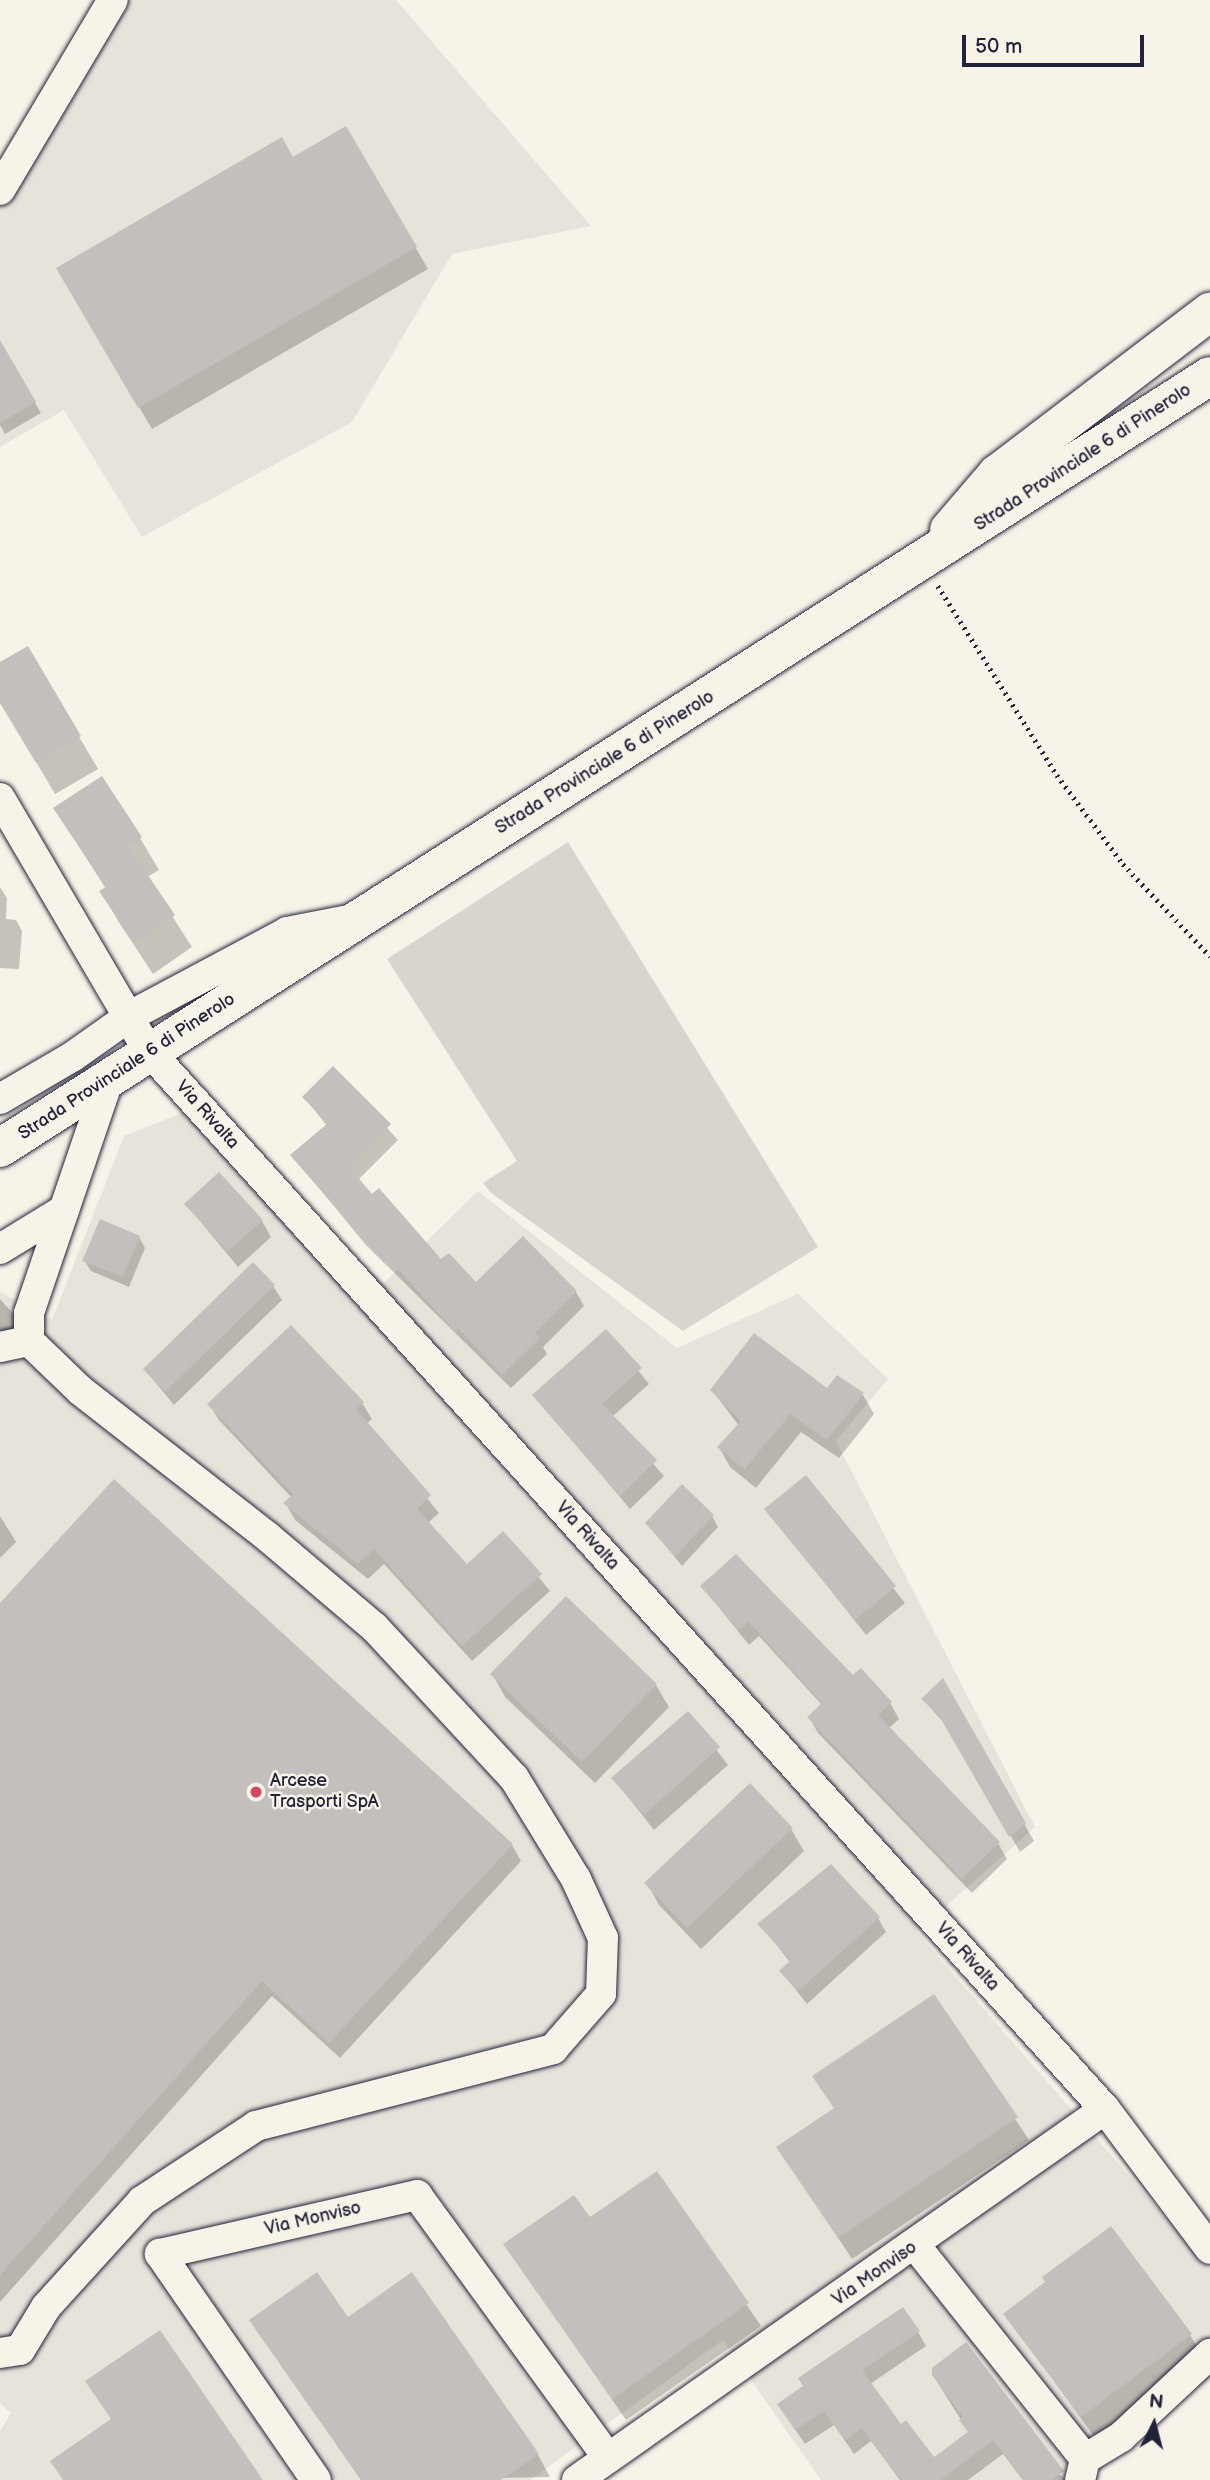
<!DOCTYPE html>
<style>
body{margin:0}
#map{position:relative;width:1210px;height:2480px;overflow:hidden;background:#f7f3e8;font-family:"Balsamiq Sans",sans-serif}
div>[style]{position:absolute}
.built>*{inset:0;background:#e7e3db}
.green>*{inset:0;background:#d8d5cf}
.shadow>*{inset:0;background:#0003}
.building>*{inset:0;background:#c2bfbd}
.path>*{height:4.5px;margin-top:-2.25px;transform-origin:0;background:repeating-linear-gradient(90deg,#22223b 0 2px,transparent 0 7px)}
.roads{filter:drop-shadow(0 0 2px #22223b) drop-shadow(0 0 2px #22223b)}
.minor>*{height:30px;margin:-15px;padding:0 15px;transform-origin:15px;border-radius:15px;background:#f7f3e8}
.major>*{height:38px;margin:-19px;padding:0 19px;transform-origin:19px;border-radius:19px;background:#f7f3e8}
.dots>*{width:19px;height:19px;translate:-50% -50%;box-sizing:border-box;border:4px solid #f7f3e8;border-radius:50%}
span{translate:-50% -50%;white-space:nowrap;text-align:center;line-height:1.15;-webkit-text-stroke:5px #f7f3e8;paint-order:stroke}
.street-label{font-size:18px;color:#22223b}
.poi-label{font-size:18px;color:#22223b}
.left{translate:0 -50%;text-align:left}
.north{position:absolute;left:1119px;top:2389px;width:70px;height:70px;-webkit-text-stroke:5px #f7f3e8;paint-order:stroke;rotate:6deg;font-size:19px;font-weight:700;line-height:28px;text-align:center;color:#22223b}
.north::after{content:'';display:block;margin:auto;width:24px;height:32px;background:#22223b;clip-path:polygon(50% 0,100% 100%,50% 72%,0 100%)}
.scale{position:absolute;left:962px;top:35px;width:182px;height:32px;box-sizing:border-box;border:4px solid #22223b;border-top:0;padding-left:9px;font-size:21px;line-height:24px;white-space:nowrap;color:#22223b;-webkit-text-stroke:5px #f7f3e8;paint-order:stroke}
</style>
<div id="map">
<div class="built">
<div style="clip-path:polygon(122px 0,396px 0,591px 226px,452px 254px,352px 422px,142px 537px,64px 410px,0 447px,0 199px)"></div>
<div style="clip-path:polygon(182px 1113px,384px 1283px,478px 1191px,677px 1348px,798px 1294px,888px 1379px,836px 1441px,1035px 1827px,917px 1932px,1210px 2269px,1210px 2377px,1094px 2474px,1097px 2480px,821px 2480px,723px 2340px,530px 2480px,0 2480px,0 2431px,11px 2413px,0 2403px,0 1292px,52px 1320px,124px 1136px)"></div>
</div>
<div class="green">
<div style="clip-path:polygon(568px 842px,818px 1247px,683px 1331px,490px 1192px,483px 1183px,517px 1161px,387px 959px)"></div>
</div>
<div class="shadow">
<div style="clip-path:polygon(346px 128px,428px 269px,152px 429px,58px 268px,292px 159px)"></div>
<div style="clip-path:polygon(9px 360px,41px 413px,5px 434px,0 425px,0 365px)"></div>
<div style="clip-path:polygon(27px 648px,98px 769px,55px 794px,0 701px,0 664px)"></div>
<div style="clip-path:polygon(55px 809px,140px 838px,159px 870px,147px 877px,192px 947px,153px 974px,120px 924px,101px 892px,106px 889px)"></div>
<div style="clip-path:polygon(0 887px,7px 898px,6px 919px,16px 920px,22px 931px,19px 969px,0 968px)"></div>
<div style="clip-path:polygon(333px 1068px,398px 1140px,358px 1180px,441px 1262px,476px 1285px,576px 1292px,584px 1306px,543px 1347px,547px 1354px,511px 1388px,365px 1244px,292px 1155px,327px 1126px,304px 1097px)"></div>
<div style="clip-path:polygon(186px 1204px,262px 1221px,271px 1237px,238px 1267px)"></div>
<div style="clip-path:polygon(139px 1237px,145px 1248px,129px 1287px,91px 1271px,84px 1260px)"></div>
<div style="clip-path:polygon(273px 1286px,282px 1300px,174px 1405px,145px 1370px)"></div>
<div style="clip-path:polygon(0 1299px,18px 1319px,10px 1338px,0 1330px)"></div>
<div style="clip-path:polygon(606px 1331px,649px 1384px,612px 1417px,664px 1476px,630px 1509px,534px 1395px)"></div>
<div style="clip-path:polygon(837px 1377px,863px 1395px,874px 1414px,839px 1458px,801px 1432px,756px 1488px,730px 1467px,719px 1447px,739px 1426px,712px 1390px,828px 1391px)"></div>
<div style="clip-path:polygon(362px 1403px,372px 1419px,366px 1424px,439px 1513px,428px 1523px,467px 1566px,503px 1534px,550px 1591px,472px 1661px,384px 1564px,368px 1579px,295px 1520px,286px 1504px,292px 1498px,219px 1420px,209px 1404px)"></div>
<div style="clip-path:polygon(806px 1478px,905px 1603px,866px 1635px,767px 1509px)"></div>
<div style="clip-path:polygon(0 1516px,16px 1542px,0 1558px)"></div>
<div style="clip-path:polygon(712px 1516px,718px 1527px,682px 1566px,647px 1523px)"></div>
<div style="clip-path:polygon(702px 1586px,890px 1703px,899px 1719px,889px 1728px,998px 1843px,1007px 1859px,972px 1893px,818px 1733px,809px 1717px,822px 1705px,759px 1636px,749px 1645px)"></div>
<div style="clip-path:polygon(0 1607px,512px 1845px,521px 1861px,340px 2058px,272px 1996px,0 2302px)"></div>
<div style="clip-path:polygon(493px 1675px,656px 1685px,669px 1707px,595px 1783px,505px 1697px)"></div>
<div style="clip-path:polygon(952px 1697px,1034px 1841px,1020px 1852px,950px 1730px,923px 1699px)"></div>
<div style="clip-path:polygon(688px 1713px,728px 1765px,654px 1830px,613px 1778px)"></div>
<div style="clip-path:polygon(791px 1829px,804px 1851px,701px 1949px,659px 1905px,647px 1883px)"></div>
<div style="clip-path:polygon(878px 1918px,886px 1932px,807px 2004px,781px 1971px,790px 1962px,760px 1924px)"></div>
<div style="clip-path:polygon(934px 1997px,1029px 2140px,852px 2259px,779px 2148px,835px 2109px,815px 2077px)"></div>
<div style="clip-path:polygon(656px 2173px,761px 2326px,626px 2420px,506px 2245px,590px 2220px)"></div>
<div style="clip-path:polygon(1047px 2283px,1190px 2335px,1203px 2357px,1095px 2438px,1006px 2314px)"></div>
<div style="clip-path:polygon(348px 2319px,538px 2455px,550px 2477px,361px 2480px,252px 2320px)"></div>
<div style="clip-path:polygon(918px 2332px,926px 2346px,870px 2384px,901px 2426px,934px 2459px,969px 2433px,933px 2375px,1067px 2480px,1023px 2480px,1003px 2454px,968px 2480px,900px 2480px,871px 2441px,854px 2454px,834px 2425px,805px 2444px,788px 2419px)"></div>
</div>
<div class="building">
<div style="clip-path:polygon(346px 126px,417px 247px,138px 408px,56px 268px,282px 137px,293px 157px)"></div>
<div style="clip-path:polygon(0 340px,36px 402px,0 423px)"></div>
<div style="clip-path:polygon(28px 646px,81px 736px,36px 763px,0 703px,0 662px)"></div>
<div style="clip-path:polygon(102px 776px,142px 837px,128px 846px,175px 915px,134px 943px,99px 891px,106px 887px,53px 808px)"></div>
<div style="clip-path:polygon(333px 1066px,391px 1124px,349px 1167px,372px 1194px,379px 1188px,441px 1259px,449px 1253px,476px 1282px,523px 1236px,577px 1291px,535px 1333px,540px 1338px,502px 1375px,458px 1328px,455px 1332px,389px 1259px,384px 1263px,290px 1155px,328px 1123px,302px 1097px)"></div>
<div style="clip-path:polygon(219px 1172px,263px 1220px,228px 1251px,184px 1204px)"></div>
<div style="clip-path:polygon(100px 1219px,140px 1236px,123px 1277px,82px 1261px)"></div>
<div style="clip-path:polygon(253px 1262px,275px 1285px,165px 1392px,143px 1369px)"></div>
<div style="clip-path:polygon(291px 1325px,364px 1402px,356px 1409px,431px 1495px,417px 1509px,467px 1564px,503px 1531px,542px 1574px,462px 1646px,374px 1549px,358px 1564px,283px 1503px,293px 1494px,207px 1404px)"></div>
<div style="clip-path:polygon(606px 1329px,642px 1368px,602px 1404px,657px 1460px,620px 1496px,532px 1395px)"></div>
<div style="clip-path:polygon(754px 1333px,827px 1388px,837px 1375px,864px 1393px,827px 1440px,790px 1414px,745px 1469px,717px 1447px,741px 1421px,710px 1390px)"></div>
<div style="clip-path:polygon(806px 1475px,896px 1586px,855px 1620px,764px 1509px)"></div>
<div style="clip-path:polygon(114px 1479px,513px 1844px,329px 2043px,262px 1981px,0 2275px,0 1603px)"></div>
<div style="clip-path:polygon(682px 1484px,714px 1515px,675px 1556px,645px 1523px)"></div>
<div style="clip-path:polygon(736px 1554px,853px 1675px,861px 1668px,892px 1702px,878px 1715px,1000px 1842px,962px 1879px,807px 1717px,822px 1703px,749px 1622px,739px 1630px,700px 1586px)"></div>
<div style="clip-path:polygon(566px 1596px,657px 1684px,582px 1762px,490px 1674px)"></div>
<div style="clip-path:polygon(943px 1678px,1026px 1823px,1009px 1837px,938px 1714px,921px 1699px)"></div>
<div style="clip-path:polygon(688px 1711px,720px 1747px,644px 1815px,611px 1778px)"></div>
<div style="clip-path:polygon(750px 1783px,793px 1828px,687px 1928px,644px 1883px)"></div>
<div style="clip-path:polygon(831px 1864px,880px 1917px,798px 1991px,779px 1971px,791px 1960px,757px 1924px)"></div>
<div style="clip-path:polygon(934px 1994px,1018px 2117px,838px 2238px,776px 2147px,834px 2108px,812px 2076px)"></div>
<div style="clip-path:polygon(657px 2171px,749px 2303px,612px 2399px,503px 2244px,574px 2195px,590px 2217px)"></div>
<div style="clip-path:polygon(1111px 2226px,1192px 2334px,1081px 2417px,1003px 2314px,1045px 2282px,1042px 2277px)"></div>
<div style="clip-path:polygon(317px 2272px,348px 2317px,412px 2272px,539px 2454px,501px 2480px,361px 2480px,249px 2320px)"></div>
<div style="clip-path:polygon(903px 2307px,920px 2331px,862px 2370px,901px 2424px,906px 2420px,934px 2457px,968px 2432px,959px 2420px,963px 2417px,932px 2375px,932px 2368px,966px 2342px,1064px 2471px,1052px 2480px,1024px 2480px,993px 2440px,941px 2480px,901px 2480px,862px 2428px,845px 2440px,824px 2411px,795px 2430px,777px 2404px,803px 2386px,798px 2378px)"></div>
<div style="clip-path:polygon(160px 2330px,263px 2480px,63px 2480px,50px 2461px,111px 2419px,85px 2381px)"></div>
</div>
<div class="path">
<div style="left:938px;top:586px;width:223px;rotate:57.8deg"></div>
<div style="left:1057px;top:775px;width:111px;rotate:53.4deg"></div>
<div style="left:1123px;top:864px;width:127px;rotate:46.6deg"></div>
</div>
<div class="roads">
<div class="minor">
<div style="left:0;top:190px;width:221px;rotate:-59.3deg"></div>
<div style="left:0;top:798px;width:292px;rotate:59.6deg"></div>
<div style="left:148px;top:1050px;width:1427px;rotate:47.9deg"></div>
<div style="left:1105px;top:2109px;width:175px;rotate:53.1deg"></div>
<div style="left:0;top:1099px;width:83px;rotate:-30.3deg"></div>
<div style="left:72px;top:1057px;width:71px;rotate:-35.3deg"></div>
<div style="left:130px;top:1016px;width:178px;rotate:-28.1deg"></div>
<div style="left:287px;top:932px;width:63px;rotate:-11deg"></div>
<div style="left:0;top:1249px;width:75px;rotate:-31.4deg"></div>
<div style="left:0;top:1347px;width:30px;rotate:-12deg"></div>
<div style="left:915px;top:2245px;width:273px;rotate:51.5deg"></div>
<div style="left:1085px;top:2459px;width:22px;rotate:103deg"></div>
<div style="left:0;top:2353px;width:20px;rotate:-9deg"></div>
<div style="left:20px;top:2350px;width:50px;rotate:-58.8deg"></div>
<div style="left:46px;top:2307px;width:143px;rotate:-47.8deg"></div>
<div style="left:142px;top:2201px;width:136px;rotate:-33.3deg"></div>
<div style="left:256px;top:2126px;width:307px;rotate:-14.5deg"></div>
<div style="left:553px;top:2049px;width:73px;rotate:-48.9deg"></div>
<div style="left:601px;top:1994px;width:56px;rotate:-88deg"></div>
<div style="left:603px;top:1938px;width:65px;rotate:-114.6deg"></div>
<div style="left:576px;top:1879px;width:119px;rotate:-121.5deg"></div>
<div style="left:514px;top:1778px;width:206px;rotate:-132.8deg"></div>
<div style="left:374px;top:1627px;width:139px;rotate:-139.7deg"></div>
<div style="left:268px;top:1537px;width:237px;rotate:-142deg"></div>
<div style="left:81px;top:1391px;width:72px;rotate:-136.1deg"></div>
<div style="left:29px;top:1341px;width:28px;rotate:-90deg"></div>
<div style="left:29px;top:1313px;width:251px;rotate:-71.2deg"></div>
<div style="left:1085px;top:2459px;width:42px;rotate:-31.4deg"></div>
<div style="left:1121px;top:2437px;width:122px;rotate:-43deg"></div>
<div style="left:316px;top:2480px;width:275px;rotate:-124.6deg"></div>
<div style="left:160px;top:2254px;width:264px;rotate:-12.9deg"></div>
<div style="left:417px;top:2195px;width:325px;rotate:54deg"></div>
<div style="left:577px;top:2480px;width:645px;rotate:-35.09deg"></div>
</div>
<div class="major">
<div style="left:949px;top:530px;width:74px;rotate:-49.4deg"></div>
<div style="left:997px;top:474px;width:268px;rotate:-37.3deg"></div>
<div style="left:0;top:1148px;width:1435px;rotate:-32.54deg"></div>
</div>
</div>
<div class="dots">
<div style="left:256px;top:1792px;background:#d1495b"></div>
</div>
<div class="street-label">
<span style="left:1083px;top:458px;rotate:-33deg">Strada Provinciale 6 di Pinerolo</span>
<span style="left:605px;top:763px;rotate:-32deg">Strada Provinciale 6 di Pinerolo</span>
<span style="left:127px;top:1067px;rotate:-33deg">Strada Provinciale 6 di Pinerolo</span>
<span style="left:207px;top:1115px;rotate:48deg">Via Rivalta</span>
<span style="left:587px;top:1536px;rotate:48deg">Via Rivalta</span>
<span style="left:967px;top:1957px;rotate:48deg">Via Rivalta</span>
<span style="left:313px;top:2219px;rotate:-13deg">Via Monviso</span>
<span style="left:875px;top:2274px;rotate:-35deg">Via Monviso</span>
</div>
<div class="poi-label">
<span class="left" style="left:270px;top:1792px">Arcese<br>Trasporti SpA</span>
</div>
<div class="north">N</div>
<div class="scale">50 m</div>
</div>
